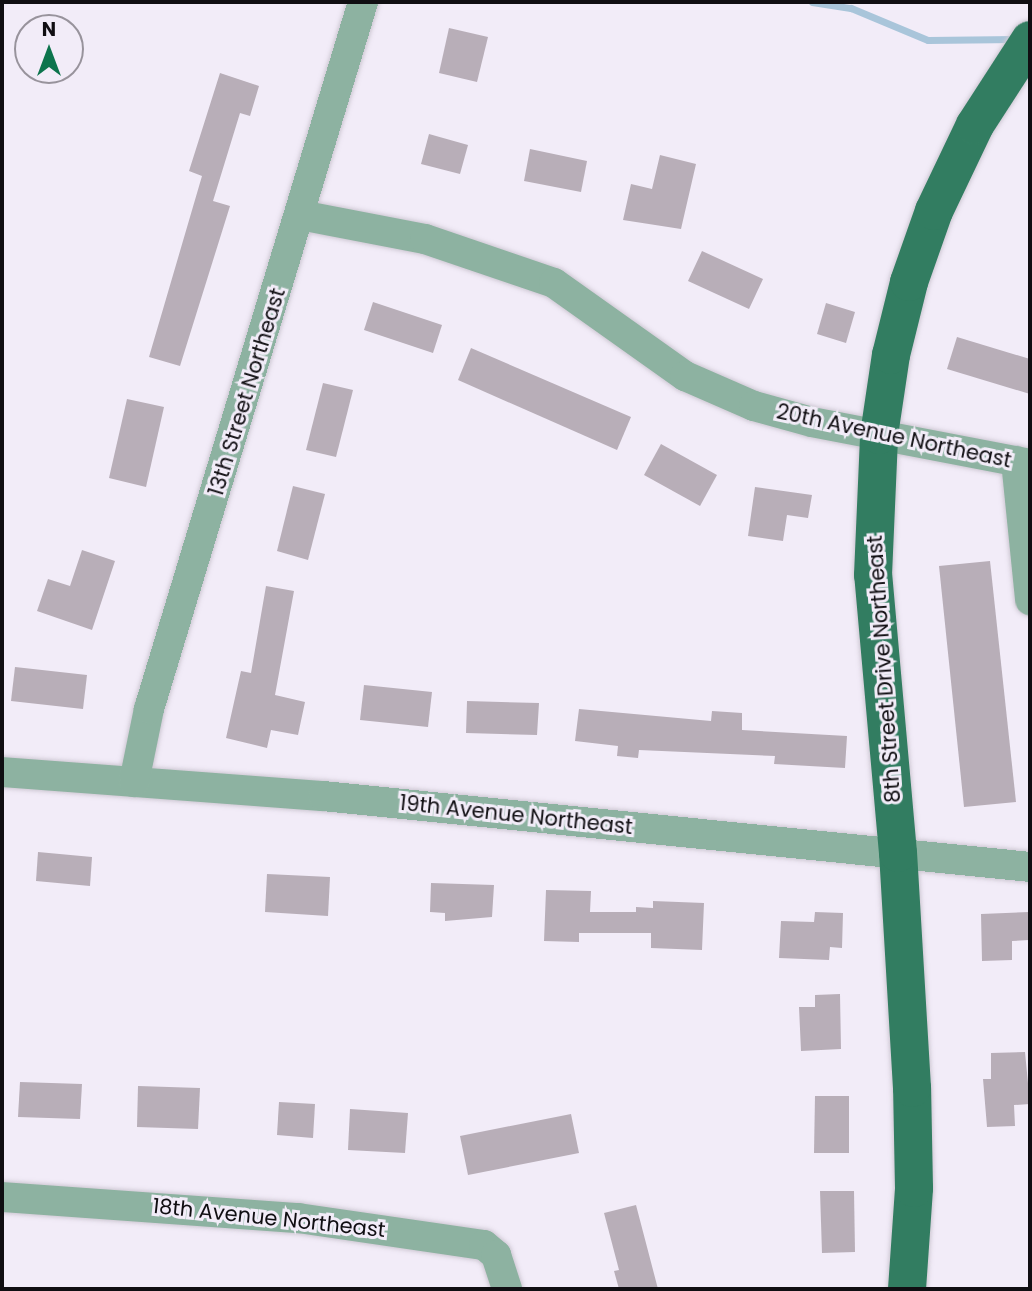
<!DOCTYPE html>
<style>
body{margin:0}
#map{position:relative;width:1032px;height:1291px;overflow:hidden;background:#f2ecf8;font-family:Poppins,sans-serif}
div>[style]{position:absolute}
.stream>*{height:7px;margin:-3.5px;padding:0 3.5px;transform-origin:3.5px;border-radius:3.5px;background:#a9c5da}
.building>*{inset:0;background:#b8aeb8}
.roads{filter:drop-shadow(0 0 2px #cec8d3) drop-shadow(0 0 2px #cec8d3)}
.minor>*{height:30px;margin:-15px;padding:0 15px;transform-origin:15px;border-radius:15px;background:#8db2a1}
.major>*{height:38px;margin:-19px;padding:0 19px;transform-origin:19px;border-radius:19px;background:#327d61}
span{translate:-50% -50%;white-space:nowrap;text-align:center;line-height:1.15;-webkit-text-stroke:6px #f2ecf8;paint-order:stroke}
.street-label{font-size:21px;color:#100e12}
.frame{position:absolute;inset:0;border:4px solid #100e12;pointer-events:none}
.north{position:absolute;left:14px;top:14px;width:70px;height:70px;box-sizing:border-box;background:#f2ecf8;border:2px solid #98939c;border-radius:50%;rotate:0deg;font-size:19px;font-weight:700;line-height:28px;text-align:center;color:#100e12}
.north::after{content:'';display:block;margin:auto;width:24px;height:32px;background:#0d744d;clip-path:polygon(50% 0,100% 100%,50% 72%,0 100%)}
</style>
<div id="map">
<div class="stream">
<div style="left:812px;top:2px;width:39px;rotate:9deg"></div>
<div style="left:851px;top:8px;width:83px;rotate:22.6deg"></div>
<div style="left:928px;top:40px;width:88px;rotate:-0.7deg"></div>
</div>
<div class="building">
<div style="clip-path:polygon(449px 28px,488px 37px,477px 82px,439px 73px)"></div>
<div style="clip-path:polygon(220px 73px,259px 86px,250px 116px,240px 113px,213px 201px,230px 206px,180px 366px,149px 357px,202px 176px,189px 171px)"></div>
<div style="clip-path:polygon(429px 134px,468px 145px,460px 174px,421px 164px)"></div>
<div style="clip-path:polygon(530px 149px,587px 161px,581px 192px,524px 181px)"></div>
<div style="clip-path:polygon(660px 155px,696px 164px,681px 229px,623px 220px,631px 184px,652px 189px)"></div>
<div style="clip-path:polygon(702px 251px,763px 279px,749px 309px,688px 281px)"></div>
<div style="clip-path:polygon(373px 302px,442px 325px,433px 353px,364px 330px)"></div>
<div style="clip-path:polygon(826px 303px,855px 312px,846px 343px,817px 334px)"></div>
<div style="clip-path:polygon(957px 337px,1030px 359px,1030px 394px,947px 369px)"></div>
<div style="clip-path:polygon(471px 348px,631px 417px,617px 450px,458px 380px)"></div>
<div style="clip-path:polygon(323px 383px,353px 390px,336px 457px,306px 450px)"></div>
<div style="clip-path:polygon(127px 399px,164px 407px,146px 487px,109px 478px)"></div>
<div style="clip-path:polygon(661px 444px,717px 475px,700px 506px,644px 475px)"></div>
<div style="clip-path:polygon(293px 486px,325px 494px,308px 560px,277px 551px)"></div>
<div style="clip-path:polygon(755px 487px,812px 495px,808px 518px,787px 515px,783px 541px,748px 536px)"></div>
<div style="clip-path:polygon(82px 550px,115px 561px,92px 630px,37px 611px,48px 579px,70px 586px)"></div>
<div style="clip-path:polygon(990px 561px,1016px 802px,964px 807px,939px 566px)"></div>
<div style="clip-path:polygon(266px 586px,294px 591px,275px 695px,305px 702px,298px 735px,271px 730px,267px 748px,226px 738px,241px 671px,251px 673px)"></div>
<div style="clip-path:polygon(15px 667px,87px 675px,83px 709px,11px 701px)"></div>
<div style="clip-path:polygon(364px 685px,432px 692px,428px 727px,360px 720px)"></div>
<div style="clip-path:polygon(467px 701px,539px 703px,537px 735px,466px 733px)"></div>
<div style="clip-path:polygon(579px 709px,711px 721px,712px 711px,742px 713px,742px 730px,847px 736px,845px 768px,774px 764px,775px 756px,639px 750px,638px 758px,617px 756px,618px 746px,575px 741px)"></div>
<div style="clip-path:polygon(38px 852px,92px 857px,90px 886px,36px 881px)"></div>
<div style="clip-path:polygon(267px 874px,330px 877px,328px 916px,265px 912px)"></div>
<div style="clip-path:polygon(431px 883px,494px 885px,492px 917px,445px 921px,445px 913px,430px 912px)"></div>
<div style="clip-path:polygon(546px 890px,591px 891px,590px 912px,636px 912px,636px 907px,653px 908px,653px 901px,704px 903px,702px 950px,651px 948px,651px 933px,579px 933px,579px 942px,544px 941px)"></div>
<div style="clip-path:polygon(815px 912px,843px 913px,842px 948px,830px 947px,829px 960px,779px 958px,781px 921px,814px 922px)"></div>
<div style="clip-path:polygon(1029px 912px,1029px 940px,1012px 941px,1012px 960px,982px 961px,981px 914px)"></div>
<div style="clip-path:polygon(840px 994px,841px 1049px,801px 1051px,799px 1007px,815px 1007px,815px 995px)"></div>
<div style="clip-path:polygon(1025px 1052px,1030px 1104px,1014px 1105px,1015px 1126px,987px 1127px,983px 1079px,991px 1079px,991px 1053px)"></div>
<div style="clip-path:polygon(20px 1082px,82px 1084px,80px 1119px,18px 1117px)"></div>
<div style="clip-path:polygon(138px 1086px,200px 1088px,198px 1129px,137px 1127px)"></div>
<div style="clip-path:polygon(815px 1096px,849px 1096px,849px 1153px,814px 1153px)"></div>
<div style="clip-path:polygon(279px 1102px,315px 1104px,313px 1138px,277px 1135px)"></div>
<div style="clip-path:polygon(350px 1109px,408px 1113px,405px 1153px,348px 1150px)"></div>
<div style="clip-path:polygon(571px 1114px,579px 1153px,468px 1175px,460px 1136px)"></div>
<div style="clip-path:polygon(820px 1191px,854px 1191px,855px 1252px,822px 1253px)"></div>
<div style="clip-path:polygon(636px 1205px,658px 1289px,619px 1289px,614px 1271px,619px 1270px,604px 1213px)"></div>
</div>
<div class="roads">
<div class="minor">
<div style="left:300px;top:215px;width:127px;rotate:10.9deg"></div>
<div style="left:425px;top:239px;width:136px;rotate:18.8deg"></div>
<div style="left:554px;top:283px;width:161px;rotate:35.4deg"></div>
<div style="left:685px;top:376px;width:75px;rotate:23.5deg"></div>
<div style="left:754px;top:406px;width:60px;rotate:15.4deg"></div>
<div style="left:812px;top:422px;width:222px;rotate:10.9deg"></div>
<div style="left:1016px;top:461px;width:140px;rotate:84.2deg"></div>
<div style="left:2px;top:772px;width:322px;rotate:4.3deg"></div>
<div style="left:323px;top:796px;width:711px;rotate:5.73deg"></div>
<div style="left:134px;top:782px;width:75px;rotate:-78.4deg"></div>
<div style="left:149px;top:709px;width:739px;rotate:-73.16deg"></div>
<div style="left:2px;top:1197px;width:297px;rotate:4.1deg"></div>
<div style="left:298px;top:1218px;width:188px;rotate:8.3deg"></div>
<div style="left:484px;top:1245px;width:16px;rotate:40deg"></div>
<div style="left:496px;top:1255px;width:36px;rotate:72deg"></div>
</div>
<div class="major">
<div style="left:907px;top:1289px;width:101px;rotate:-86deg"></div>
<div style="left:914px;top:1188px;width:100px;rotate:-91.1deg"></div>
<div style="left:912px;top:1088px;width:235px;rotate:-93.4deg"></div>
<div style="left:898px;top:853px;width:279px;rotate:-95.1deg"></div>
<div style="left:873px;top:575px;width:140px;rotate:-87.5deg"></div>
<div style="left:879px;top:435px;width:81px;rotate:-81.5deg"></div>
<div style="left:891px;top:355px;width:75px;rotate:-76.1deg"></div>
<div style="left:909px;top:282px;width:75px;rotate:-70.6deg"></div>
<div style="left:934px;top:211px;width:95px;rotate:-64.5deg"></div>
<div style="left:975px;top:125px;width:101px;rotate:-57.1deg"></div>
</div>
</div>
<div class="street-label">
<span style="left:247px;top:392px;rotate:-73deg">13th Street Northeast</span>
<span style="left:894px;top:436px;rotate:12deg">20th Avenue Northeast</span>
<span style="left:884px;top:669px;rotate:-94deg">8th Street Drive Northeast</span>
<span style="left:516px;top:815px;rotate:6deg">19th Avenue Northeast</span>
<span style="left:269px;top:1218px;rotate:6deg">18th Avenue Northeast</span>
</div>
<div class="frame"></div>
<div class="north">N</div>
</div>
